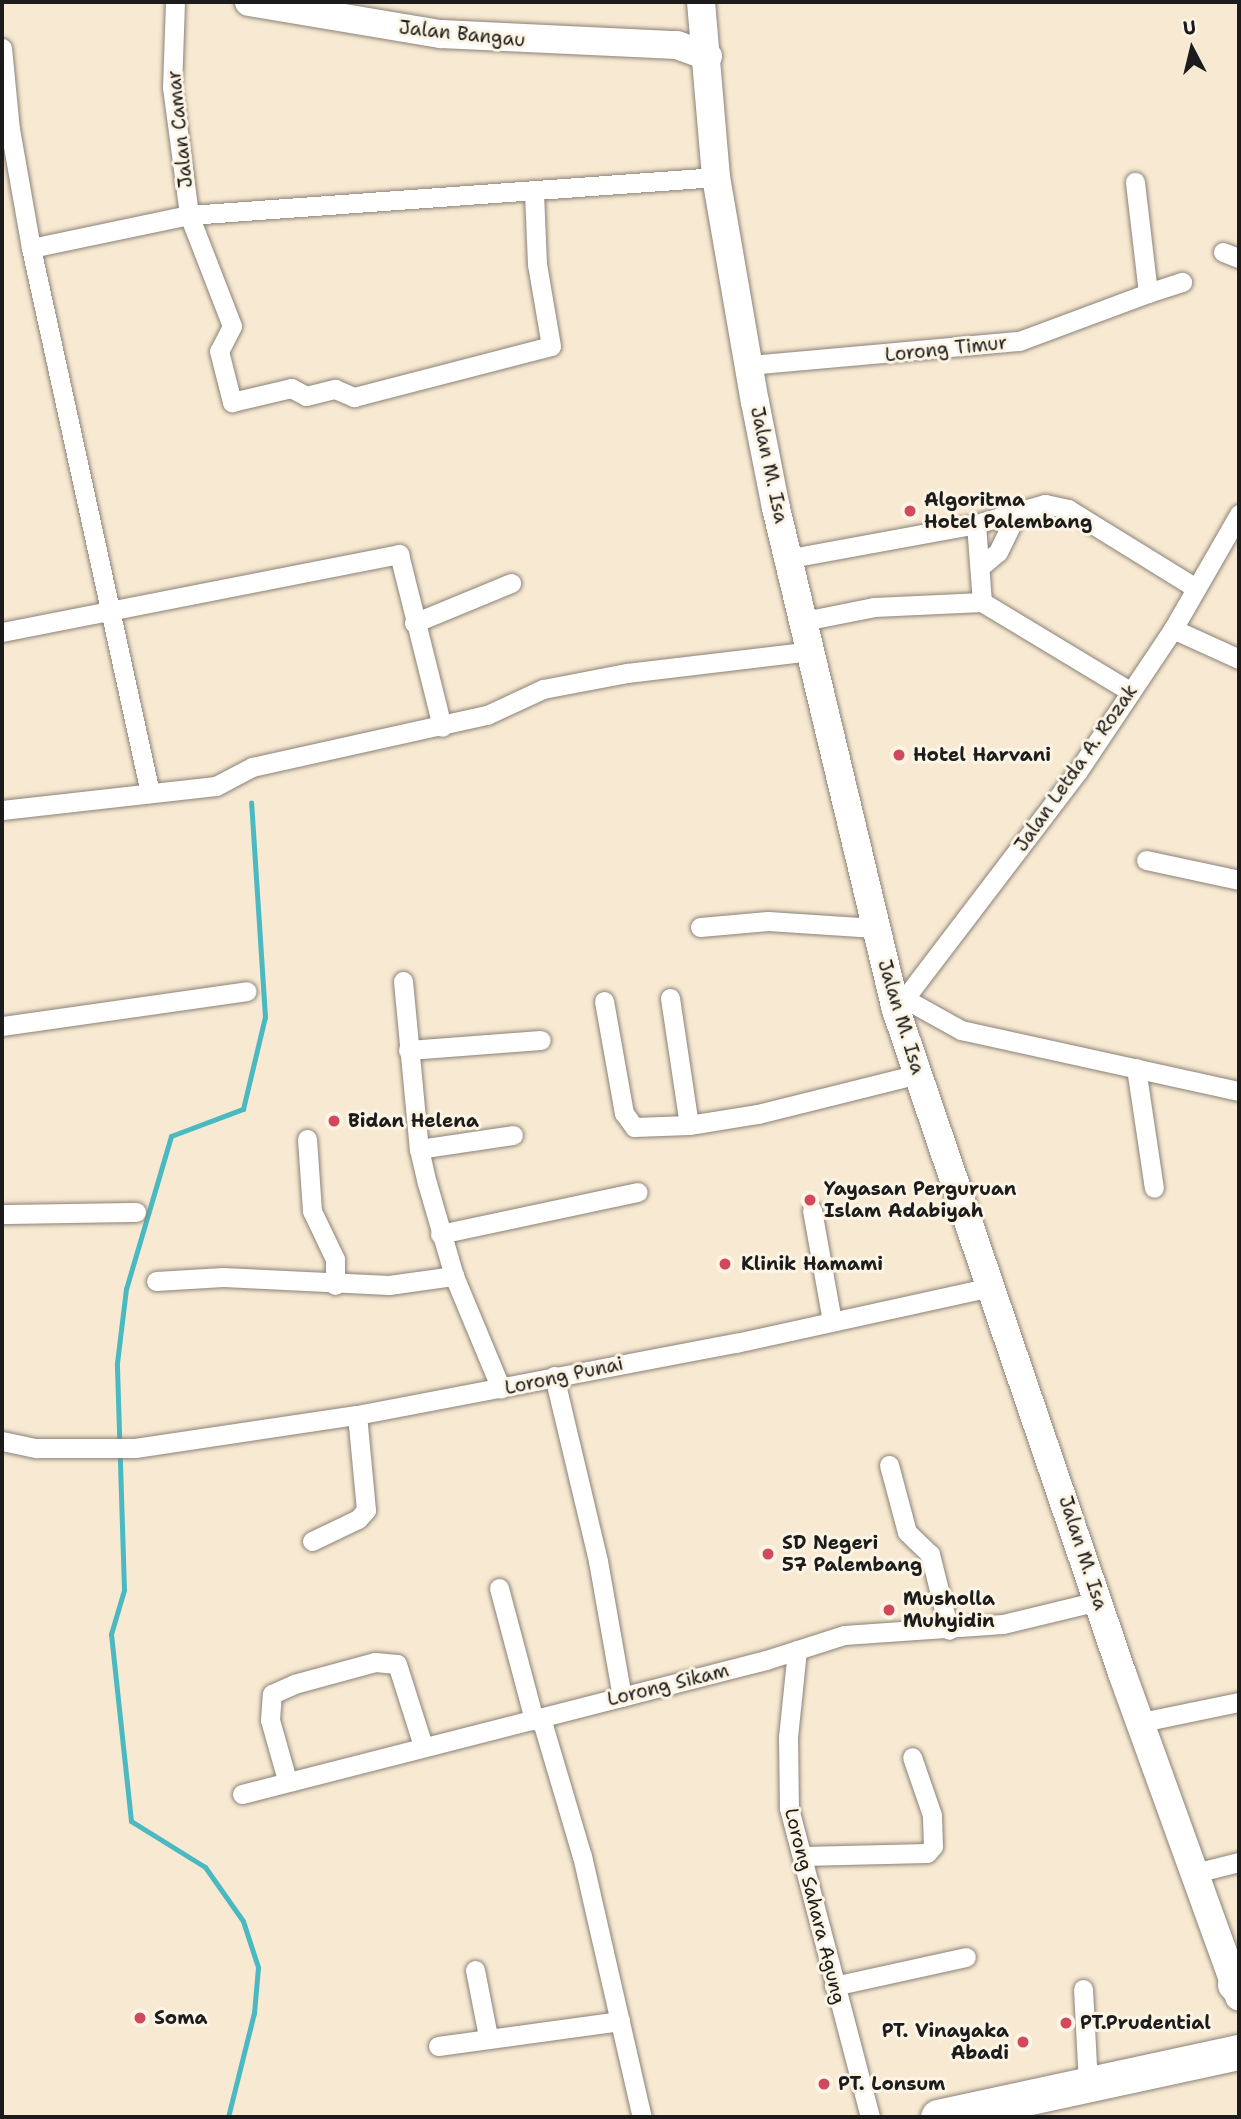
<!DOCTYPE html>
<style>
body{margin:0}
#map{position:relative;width:1241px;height:2119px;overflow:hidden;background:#f8e9d2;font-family:"Shantell Sans",sans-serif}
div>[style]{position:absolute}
.stream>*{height:5px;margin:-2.5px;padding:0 2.5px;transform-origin:2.5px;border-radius:2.5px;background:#4ab9c1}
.roads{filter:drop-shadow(0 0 2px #8a8277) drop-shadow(0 0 2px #8a8277)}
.street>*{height:19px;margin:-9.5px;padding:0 9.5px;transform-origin:9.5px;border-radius:9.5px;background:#fff}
.secondary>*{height:28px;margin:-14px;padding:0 14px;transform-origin:14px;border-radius:14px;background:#fff}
.highway>*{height:35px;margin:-17.5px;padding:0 17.5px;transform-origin:17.5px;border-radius:17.5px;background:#fff}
.dots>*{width:19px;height:19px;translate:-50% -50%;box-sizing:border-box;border:4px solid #fcf5e5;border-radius:50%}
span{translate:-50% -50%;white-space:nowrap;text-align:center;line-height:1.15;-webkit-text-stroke:6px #fcf5e5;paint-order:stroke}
.street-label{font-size:19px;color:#1c1c1c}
.poi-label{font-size:19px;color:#1c1c1c;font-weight:700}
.left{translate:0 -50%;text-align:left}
.right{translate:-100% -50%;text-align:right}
.frame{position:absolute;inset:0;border:4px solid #1c1c1c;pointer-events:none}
.north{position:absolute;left:1157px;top:14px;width:70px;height:70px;-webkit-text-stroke:5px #fcf5e5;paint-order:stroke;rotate:353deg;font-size:19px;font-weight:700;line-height:28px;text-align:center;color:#1c1c1c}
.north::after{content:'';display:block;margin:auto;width:24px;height:32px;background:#1c1c1c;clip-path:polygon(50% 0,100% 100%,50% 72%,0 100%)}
</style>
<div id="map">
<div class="stream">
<div style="left:228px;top:2117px;width:107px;rotate:-76deg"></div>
<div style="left:254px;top:2013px;width:46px;rotate:-85deg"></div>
<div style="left:258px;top:1967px;width:48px;rotate:-108.1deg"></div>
<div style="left:243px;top:1921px;width:66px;rotate:-125.1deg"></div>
<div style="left:205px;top:1867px;width:87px;rotate:-148.1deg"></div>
<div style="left:131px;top:1821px;width:188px;rotate:-96.1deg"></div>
<div style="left:111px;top:1634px;width:46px;rotate:-73.5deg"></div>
<div style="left:124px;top:1590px;width:227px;rotate:-91.8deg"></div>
<div style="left:117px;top:1363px;width:75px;rotate:-83.1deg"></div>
<div style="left:126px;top:1289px;width:159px;rotate:-73.6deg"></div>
<div style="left:171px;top:1136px;width:77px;rotate:-20.6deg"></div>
<div style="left:243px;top:1109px;width:95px;rotate:-76.6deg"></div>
<div style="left:265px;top:1017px;width:215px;rotate:-93.7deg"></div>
</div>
<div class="roads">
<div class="street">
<div style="left:175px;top:2px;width:85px;rotate:92deg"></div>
<div style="left:172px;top:87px;width:129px;rotate:82.4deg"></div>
<div style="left:189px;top:215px;width:119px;rotate:68.8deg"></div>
<div style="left:232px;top:326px;width:28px;rotate:117deg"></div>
<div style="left:219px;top:351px;width:53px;rotate:75.7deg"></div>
<div style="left:232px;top:402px;width:61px;rotate:-13.3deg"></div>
<div style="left:291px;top:388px;width:17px;rotate:28deg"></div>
<div style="left:306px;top:396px;width:30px;rotate:-14deg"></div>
<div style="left:335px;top:389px;width:21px;rotate:23deg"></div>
<div style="left:354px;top:397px;width:203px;rotate:-14.5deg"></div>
<div style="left:551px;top:346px;width:83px;rotate:-99.7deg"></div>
<div style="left:537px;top:264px;width:73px;rotate:-92.4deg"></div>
<div style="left:2px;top:48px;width:81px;rotate:84.4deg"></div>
<div style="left:10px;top:129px;width:121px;rotate:80deg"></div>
<div style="left:31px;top:248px;width:558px;rotate:77.68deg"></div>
<div style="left:31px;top:248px;width:161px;rotate:-11.8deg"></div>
<div style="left:189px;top:215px;width:528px;rotate:-4.12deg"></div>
<div style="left:1223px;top:252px;width:17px;rotate:21deg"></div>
<div style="left:1148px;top:293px;width:36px;rotate:-18deg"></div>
<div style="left:749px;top:365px;width:271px;rotate:-5.1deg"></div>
<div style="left:1019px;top:341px;width:138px;rotate:-20.4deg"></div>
<div style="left:1148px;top:293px;width:112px;rotate:-96.7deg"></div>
<div style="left:791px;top:558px;width:188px;rotate:-10.4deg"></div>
<div style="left:980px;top:567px;width:23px;rotate:-40deg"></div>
<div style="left:998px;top:552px;width:46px;rotate:-64deg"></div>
<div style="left:982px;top:602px;width:78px;rotate:-94.4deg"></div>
<div style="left:976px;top:524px;width:72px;rotate:-16.2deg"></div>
<div style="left:1045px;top:504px;width:24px;rotate:12deg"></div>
<div style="left:1068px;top:509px;width:150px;rotate:31.7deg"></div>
<div style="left:804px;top:621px;width:71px;rotate:-11.3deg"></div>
<div style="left:874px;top:607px;width:108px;rotate:-2.7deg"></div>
<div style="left:982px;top:602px;width:174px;rotate:31.1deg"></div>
<div style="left:414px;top:623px;width:105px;rotate:-22.4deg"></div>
<div style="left:1173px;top:629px;width:72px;rotate:24.4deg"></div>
<div style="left:2px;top:632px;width:405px;rotate:-11.1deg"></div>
<div style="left:399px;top:554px;width:178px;rotate:76deg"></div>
<div style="left:2px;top:810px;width:215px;rotate:-6.4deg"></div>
<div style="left:216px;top:786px;width:41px;rotate:-27.8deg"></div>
<div style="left:252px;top:767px;width:241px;rotate:-12.5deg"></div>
<div style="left:487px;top:715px;width:62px;rotate:-24.9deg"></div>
<div style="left:543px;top:689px;width:86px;rotate:-10.8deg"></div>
<div style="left:627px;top:673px;width:185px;rotate:-6.8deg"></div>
<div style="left:1146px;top:860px;width:95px;rotate:12.1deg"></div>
<div style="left:700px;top:927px;width:68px;rotate:-5deg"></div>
<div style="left:768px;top:921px;width:107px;rotate:3.7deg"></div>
<div style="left:403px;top:981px;width:169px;rotate:84.6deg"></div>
<div style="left:419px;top:1149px;width:35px;rotate:77deg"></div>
<div style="left:427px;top:1183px;width:97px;rotate:73.8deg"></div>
<div style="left:454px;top:1276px;width:122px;rotate:67.4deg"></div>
<div style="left:670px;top:998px;width:128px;rotate:81.5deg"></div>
<div style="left:907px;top:1000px;width:62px;rotate:29.1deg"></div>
<div style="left:961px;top:1030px;width:285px;rotate:12.4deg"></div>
<div style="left:604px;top:1001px;width:114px;rotate:79.9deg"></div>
<div style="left:624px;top:1113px;width:17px;rotate:54deg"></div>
<div style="left:634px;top:1127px;width:55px;rotate:-2.1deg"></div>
<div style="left:689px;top:1125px;width:70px;rotate:-9.1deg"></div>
<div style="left:758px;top:1114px;width:165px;rotate:-14deg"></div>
<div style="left:896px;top:1010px;width:300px;rotate:-52.7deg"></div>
<div style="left:1078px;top:771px;width:171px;rotate:-56.2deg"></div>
<div style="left:1173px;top:629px;width:133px;rotate:-60.1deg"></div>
<div style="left:2px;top:1026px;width:247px;rotate:-8.1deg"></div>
<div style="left:408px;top:1050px;width:133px;rotate:-4.3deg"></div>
<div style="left:1136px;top:1068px;width:121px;rotate:81.5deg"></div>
<div style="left:307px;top:1139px;width:72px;rotate:86deg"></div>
<div style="left:312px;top:1211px;width:53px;rotate:64.4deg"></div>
<div style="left:335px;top:1259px;width:26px;rotate:90deg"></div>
<div style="left:419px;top:1149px;width:95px;rotate:-8.5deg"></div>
<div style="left:812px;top:1210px;width:113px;rotate:79.8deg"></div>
<div style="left:2px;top:1214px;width:134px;rotate:-0.9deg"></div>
<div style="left:440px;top:1234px;width:202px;rotate:-12deg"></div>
<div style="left:156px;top:1281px;width:67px;rotate:-3.4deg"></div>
<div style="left:223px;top:1277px;width:166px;rotate:2.8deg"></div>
<div style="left:389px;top:1285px;width:66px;rotate:-7.9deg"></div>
<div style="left:554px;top:1376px;width:190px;rotate:76.6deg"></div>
<div style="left:598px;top:1561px;width:138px;rotate:80deg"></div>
<div style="left:2px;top:1441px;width:35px;rotate:12deg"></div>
<div style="left:36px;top:1448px;width:99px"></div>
<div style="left:135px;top:1448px;width:224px;rotate:-8.5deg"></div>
<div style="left:357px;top:1415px;width:386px;rotate:-10.8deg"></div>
<div style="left:736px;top:1343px;width:261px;rotate:-12.4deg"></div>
<div style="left:889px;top:1465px;width:69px;rotate:75deg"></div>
<div style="left:907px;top:1532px;width:32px;rotate:44deg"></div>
<div style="left:930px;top:1554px;width:78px;rotate:76deg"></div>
<div style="left:312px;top:1541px;width:51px;rotate:-25.6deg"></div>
<div style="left:358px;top:1519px;width:12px;rotate:-48deg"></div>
<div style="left:366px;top:1510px;width:95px;rotate:-95.4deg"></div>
<div style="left:499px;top:1588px;width:137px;rotate:75.1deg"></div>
<div style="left:797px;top:1650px;width:87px;rotate:95.9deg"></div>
<div style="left:788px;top:1737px;width:71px;rotate:89.2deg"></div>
<div style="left:789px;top:1808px;width:319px;rotate:75.3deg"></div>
<div style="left:541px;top:1718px;width:144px;rotate:73.5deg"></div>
<div style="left:582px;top:1856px;width:268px;rotate:77.1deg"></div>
<div style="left:1142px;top:1722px;width:99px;rotate:-11.7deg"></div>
<div style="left:287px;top:1780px;width:62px;rotate:-105.8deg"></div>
<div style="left:270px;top:1720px;width:26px;rotate:-86deg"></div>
<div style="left:272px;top:1694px;width:24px;rotate:-24deg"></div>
<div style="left:294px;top:1684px;width:84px;rotate:-15.2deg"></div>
<div style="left:375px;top:1662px;width:22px;rotate:5deg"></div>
<div style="left:397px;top:1664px;width:86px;rotate:72.4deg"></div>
<div style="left:242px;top:1794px;width:541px;rotate:-14.34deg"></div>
<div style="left:766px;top:1660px;width:82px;rotate:-17.8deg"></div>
<div style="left:844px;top:1635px;width:159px;rotate:-4deg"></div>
<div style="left:1003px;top:1624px;width:98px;rotate:-13.6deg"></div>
<div style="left:802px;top:1856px;width:125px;rotate:-1.4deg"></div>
<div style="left:927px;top:1853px;width:9px;rotate:-49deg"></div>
<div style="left:933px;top:1846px;width:31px;rotate:-92deg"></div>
<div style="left:932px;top:1815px;width:61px;rotate:-109deg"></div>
<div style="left:1195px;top:1873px;width:45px;rotate:-14deg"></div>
<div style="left:475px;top:1970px;width:67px;rotate:78.9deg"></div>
<div style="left:834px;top:1986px;width:135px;rotate:-12.4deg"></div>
<div style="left:1083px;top:1989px;width:96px;rotate:87deg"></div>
<div style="left:438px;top:2046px;width:184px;rotate:-7.8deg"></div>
</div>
<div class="secondary">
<div style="left:249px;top:2px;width:195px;rotate:9.5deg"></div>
<div style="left:441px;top:34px;width:236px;rotate:2.7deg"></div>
<div style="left:677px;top:45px;width:33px;rotate:20deg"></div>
<div style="left:701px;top:2px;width:176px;rotate:85.1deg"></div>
<div style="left:716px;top:177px;width:228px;rotate:80.2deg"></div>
<div style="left:755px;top:402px;width:108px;rotate:78.8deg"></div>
<div style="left:776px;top:508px;width:516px;rotate:76.56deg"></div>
<div style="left:896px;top:1010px;width:700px;rotate:71.18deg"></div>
<div style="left:1122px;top:1673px;width:344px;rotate:70.1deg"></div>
</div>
<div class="highway">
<div style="left:1235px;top:1984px;width:6px;rotate:45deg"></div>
<div style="left:938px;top:2117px;width:308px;rotate:-12.2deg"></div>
</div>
</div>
<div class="dots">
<div style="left:910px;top:511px;background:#d1495b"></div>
<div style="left:899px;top:755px;background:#d1495b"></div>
<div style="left:334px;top:1121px;background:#d1495b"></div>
<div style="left:810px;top:1200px;background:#d1495b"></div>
<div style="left:725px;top:1264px;background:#d1495b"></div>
<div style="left:768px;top:1554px;background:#d1495b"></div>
<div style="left:889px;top:1610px;background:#d1495b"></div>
<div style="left:140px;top:2018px;background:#d1495b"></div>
<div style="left:1066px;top:2023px;background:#d1495b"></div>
<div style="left:1023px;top:2042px;background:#d1495b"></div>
<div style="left:824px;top:2084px;background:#d1495b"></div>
</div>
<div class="street-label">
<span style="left:462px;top:34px;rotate:6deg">Jalan Bangau</span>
<span style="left:180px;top:129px;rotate:-96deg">Jalan Camar</span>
<span style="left:946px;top:349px;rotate:-6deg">Lorong Timur</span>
<span style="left:769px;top:465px;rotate:78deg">Jalan M. Isa</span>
<span style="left:1076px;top:768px;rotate:-55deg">Jalan Letda A. Rozak</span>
<span style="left:901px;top:1017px;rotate:73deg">Jalan M. Isa</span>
<span style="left:564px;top:1376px;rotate:-12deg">Lorong Punai</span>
<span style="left:1083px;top:1553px;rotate:72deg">Jalan M. Isa</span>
<span style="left:668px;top:1685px;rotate:-14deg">Lorong Sikam</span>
<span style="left:815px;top:1906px;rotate:76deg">Lorong Sahara Agung</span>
</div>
<div class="poi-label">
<span class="left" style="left:924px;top:511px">Algoritma<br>Hotel Palembang</span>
<span class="left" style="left:913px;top:755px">Hotel Harvani</span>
<span class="left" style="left:348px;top:1121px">Bidan Helena</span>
<span class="left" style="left:824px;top:1200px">Yayasan Perguruan<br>Islam Adabiyah</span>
<span class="left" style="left:741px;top:1264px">Klinik Hamami</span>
<span class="left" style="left:782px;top:1554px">SD Negeri<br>57 Palembang</span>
<span class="left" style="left:903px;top:1610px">Musholla<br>Muhyidin</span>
<span class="left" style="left:154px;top:2018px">Soma</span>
<span class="left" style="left:1080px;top:2023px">PT.Prudential</span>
<span class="right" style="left:1009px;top:2042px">PT. Vinayaka<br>Abadi</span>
<span class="left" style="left:838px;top:2084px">PT. Lonsum</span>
</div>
<div class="frame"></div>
<div class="north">U</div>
</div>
